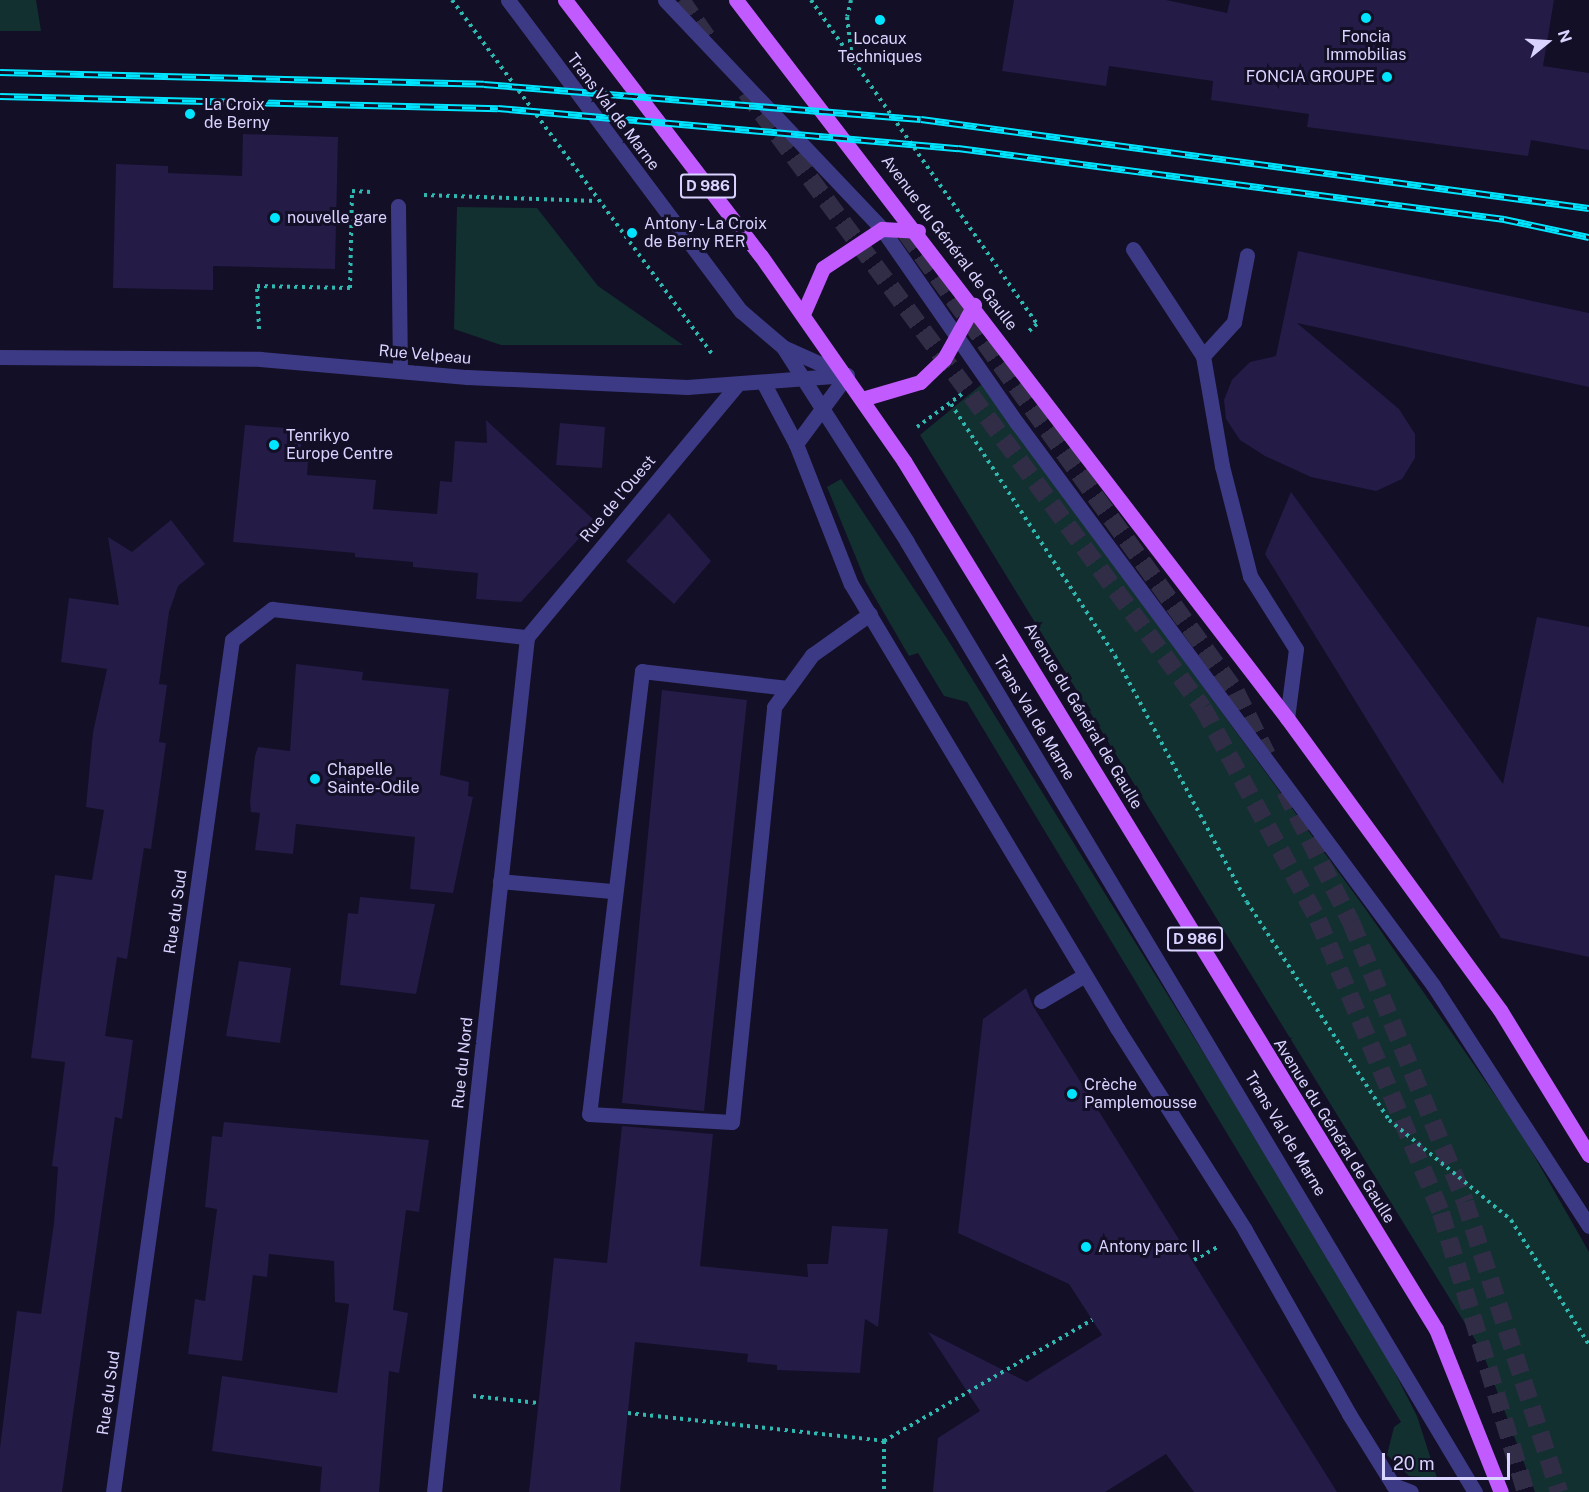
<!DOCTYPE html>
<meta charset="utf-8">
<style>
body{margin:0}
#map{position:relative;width:1589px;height:1492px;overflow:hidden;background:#130f26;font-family:"Public Sans",sans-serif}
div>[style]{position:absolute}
.green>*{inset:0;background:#12302f}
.building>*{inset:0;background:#241b47}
.highway-tunnel>*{height:18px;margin-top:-9px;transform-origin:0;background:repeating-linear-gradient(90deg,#312d47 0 18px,transparent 0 27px)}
.path>*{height:4px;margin-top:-2px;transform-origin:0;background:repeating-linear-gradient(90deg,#2fb8b0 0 3px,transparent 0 7.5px)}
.minor>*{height:15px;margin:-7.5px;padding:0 7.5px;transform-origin:7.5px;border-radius:7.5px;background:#3d3a85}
.major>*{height:15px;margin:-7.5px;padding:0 7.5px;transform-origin:7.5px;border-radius:7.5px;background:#c25bff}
.rail>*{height:7px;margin-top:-3.5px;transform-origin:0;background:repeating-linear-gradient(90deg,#130f26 0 14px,#00e5ff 0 28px);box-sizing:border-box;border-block:2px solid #00e5ff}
.dots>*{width:16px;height:16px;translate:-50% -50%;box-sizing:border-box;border:3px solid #130f26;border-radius:50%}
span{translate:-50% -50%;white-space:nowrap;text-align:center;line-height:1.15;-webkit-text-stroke:6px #130f26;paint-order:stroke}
.shield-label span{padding:2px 4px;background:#130f26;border:2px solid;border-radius:4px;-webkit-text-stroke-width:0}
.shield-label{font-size:15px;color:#d9d4ff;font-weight:700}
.poi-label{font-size:16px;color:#d9d4ff}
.right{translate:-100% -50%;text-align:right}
.left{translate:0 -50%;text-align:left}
.street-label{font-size:16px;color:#d9d4ff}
.north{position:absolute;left:1517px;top:12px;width:60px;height:60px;-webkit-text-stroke:4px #130f26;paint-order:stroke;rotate:72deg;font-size:16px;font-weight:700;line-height:24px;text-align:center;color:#d9d4ff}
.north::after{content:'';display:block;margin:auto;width:21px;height:27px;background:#d9d4ff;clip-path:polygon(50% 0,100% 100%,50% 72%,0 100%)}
.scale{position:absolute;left:1382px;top:1453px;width:128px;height:27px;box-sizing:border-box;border:3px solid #d9d4ff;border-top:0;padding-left:8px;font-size:18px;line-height:21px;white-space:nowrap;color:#d9d4ff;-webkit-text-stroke:4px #130f26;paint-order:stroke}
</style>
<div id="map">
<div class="green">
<div style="clip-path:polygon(0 0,36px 0,41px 31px,0 31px)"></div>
<div style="clip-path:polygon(457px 207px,537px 208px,598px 286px,683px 345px,501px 345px,454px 329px)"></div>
<div style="clip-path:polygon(982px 384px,1367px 911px,1520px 1131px,1589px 1252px,1589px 1492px,1535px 1492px,1482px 1351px,920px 435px)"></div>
<div style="clip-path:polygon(841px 479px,948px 640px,1364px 1312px,1417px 1416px,1437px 1478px,1409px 1476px,1387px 1455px,1394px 1427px,1401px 1422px,967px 702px,944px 696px,918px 653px,909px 656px,866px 582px,827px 487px)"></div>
</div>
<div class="building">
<div style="clip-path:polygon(1014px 0,1166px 0,1227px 13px,1230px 0,1554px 0,1543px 66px,1589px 73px,1589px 150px,1531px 140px,1528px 156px,1307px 127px,1309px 114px,1211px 100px,1213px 81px,1109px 66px,1106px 86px,1002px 71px)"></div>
<div style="clip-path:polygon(243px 134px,338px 137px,335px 269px,213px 266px,213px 290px,113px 288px,116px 164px,168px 166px,168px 173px,242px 176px)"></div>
<div style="clip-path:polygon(1298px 251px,1589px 313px,1589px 387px,1297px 323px,1399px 409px,1415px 434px,1415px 458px,1402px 479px,1376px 491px,1311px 477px,1265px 456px,1240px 440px,1226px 419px,1224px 400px,1232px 380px,1250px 362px,1276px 356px)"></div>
<div style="clip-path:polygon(486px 420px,595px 521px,521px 602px,476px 599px,478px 573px,413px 567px,413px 562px,355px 557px,355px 553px,233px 542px,245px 425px,302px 429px,301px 448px,309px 449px,307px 475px,376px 480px,373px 509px,437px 514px,440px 481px,452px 482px,455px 441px,487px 443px)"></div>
<div style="clip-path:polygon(560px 423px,605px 427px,602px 468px,556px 465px)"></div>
<div style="clip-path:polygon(1291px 492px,1503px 784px,1537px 617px,1589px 627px,1589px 957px,1501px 938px,1265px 554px)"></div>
<div style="clip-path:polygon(669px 513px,711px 561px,674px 604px,626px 561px)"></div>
<div style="clip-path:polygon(171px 520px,205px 564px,178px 586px,169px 612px,159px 684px,167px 685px,159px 742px,166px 743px,151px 849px,144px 848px,127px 959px,117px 957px,105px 1036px,133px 1040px,122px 1119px,115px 1117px,62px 1492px,0 1492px,0 1448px,17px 1311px,41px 1314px,54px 1223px,58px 1167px,52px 1166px,65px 1062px,31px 1058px,55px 875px,92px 880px,104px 810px,86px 807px,93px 732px,107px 669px,61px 662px,69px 598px,119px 605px,108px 537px,132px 552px)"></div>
<div style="clip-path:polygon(296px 664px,363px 672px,362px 680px,449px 689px,440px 775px,469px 782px,468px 796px,473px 797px,453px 893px,410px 889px,415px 837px,296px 824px,293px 854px,255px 850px,260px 813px,251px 812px,250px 802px,255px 756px,258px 747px,290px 751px)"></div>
<div style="clip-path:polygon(662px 690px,747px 700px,704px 1111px,622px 1103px)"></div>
<div style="clip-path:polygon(360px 897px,435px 904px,416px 994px,340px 985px,348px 913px,358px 914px)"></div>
<div style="clip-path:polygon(239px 961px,291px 968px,280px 1043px,226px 1036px)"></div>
<div style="clip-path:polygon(1026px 988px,1033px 1006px,1337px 1492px,1194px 1492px,1166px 1454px,1105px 1492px,933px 1492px,938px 1438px,980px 1411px,928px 1332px,1027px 1382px,1102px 1335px,1069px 1284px,958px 1233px,983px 1019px)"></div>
<div style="clip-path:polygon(224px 1122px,429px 1140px,419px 1212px,406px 1210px,393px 1310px,408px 1313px,399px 1373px,389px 1371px,379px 1492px,320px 1492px,322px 1467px,212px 1451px,222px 1376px,337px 1393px,349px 1304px,335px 1302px,334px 1261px,269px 1254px,267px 1277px,253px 1275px,242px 1361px,188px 1354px,195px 1299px,205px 1301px,217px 1209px,205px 1207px,212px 1136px,222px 1137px)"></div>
<div style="clip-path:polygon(622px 1126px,713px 1134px,700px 1266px,808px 1277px,807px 1264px,828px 1264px,832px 1226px,888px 1229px,878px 1327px,865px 1319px,860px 1373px,777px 1370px,777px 1365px,747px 1362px,748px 1354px,635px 1342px,620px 1492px,529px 1492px,554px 1258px,607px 1263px)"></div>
</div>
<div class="highway-tunnel">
<div style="left:681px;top:0;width:52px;rotate:55.1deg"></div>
<div style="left:746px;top:92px;width:767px;rotate:53.43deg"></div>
<div style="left:1203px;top:708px;width:241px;rotate:61.5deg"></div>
<div style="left:1318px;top:920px;width:318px;rotate:67.2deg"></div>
<div style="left:1441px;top:1213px;width:292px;rotate:73.1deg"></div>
<div style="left:906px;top:233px;width:565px;rotate:54.29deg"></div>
<div style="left:1236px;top:692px;width:70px;rotate:63.8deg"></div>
<div style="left:1285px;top:791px;width:147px;rotate:63.3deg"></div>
<div style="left:1351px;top:922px;width:302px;rotate:67.8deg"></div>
<div style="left:1465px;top:1202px;width:305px;rotate:72deg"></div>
</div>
<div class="path">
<div style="left:452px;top:0;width:441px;rotate:53.7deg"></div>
<div style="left:811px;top:0;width:395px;rotate:55.1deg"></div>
<div style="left:1037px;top:324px;width:11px;rotate:139deg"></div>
<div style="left:851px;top:0;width:17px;rotate:103deg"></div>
<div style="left:847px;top:17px;width:41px;rotate:83deg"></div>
<div style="left:424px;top:195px;width:172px;rotate:2deg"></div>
<div style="left:259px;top:329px;width:43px;rotate:-92.7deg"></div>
<div style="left:257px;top:286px;width:93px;rotate:1.2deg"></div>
<div style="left:350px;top:288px;width:97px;rotate:-88.8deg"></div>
<div style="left:352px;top:191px;width:20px;rotate:3deg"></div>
<div style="left:951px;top:404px;width:301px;rotate:56.9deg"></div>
<div style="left:1115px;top:656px;width:279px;rotate:61.8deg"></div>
<div style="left:1247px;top:902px;width:260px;rotate:56.9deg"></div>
<div style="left:1389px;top:1120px;width:158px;rotate:39.3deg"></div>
<div style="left:1511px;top:1220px;width:147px;rotate:58deg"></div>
<div style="left:917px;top:427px;width:56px;rotate:-36.3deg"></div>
<div style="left:1194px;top:1260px;width:29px;rotate:-29deg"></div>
<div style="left:473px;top:1396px;width:65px;rotate:6.1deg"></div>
<div style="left:628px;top:1413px;width:258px;rotate:6.2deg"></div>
<div style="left:884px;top:1441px;width:51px;rotate:90deg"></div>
<div style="left:884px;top:1441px;width:241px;rotate:-30.2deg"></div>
</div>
<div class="minor">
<div style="left:508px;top:0;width:389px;rotate:53.2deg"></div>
<div style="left:741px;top:311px;width:55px;rotate:40.6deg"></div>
<div style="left:783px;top:347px;width:231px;rotate:57.5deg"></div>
<div style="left:907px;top:542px;width:1107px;rotate:59.13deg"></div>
<div style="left:665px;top:0;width:315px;rotate:46.5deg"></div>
<div style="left:882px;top:229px;width:236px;rotate:55.2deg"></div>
<div style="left:1017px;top:423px;width:699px;rotate:53.49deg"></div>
<div style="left:1433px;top:985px;width:287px;rotate:57.1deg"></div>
<div style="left:398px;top:206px;width:165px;rotate:89.3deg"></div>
<div style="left:1133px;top:249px;width:128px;rotate:56.8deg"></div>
<div style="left:1203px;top:356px;width:112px;rotate:80.2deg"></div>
<div style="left:1222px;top:466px;width:114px;rotate:75.7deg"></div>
<div style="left:1250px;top:576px;width:86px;rotate:57.8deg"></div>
<div style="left:1296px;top:649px;width:70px;rotate:97.4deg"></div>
<div style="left:783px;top:347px;width:66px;rotate:24.2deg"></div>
<div style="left:1203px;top:356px;width:46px;rotate:-47.6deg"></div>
<div style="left:1234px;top:322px;width:68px;rotate:-79deg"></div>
<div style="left:0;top:357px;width:260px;rotate:0.4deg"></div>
<div style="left:260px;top:359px;width:208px;rotate:5deg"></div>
<div style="left:467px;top:377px;width:220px;rotate:2.6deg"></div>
<div style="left:687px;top:387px;width:160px;rotate:-4.3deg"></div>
<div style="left:847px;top:375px;width:86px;rotate:126.5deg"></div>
<div style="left:796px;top:444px;width:150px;rotate:68.6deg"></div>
<div style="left:851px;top:584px;width:518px;rotate:59.07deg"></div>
<div style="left:1117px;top:1028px;width:239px;rotate:57.6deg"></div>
<div style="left:1245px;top:1230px;width:211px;rotate:60.5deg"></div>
<div style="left:1349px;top:1414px;width:84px;rotate:58.2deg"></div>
<div style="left:1393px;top:1485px;width:19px;rotate:21deg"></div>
<div style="left:763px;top:382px;width:70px;rotate:62deg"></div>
<div style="left:527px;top:637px;width:328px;rotate:-50.2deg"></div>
<div style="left:788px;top:688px;width:147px;rotate:-173.4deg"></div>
<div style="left:642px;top:671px;width:446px;rotate:96.8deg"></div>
<div style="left:589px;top:1114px;width:143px;rotate:3.2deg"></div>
<div style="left:732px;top:1122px;width:417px;rotate:-84.2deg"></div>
<div style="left:774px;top:707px;width:24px;rotate:-54deg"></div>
<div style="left:788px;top:688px;width:41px;rotate:-54deg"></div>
<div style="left:812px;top:655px;width:71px;rotate:-35.3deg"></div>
<div style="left:500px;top:881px;width:112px;rotate:5.1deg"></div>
<div style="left:1041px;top:1001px;width:51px;rotate:-30.6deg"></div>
<div style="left:113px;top:1492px;width:860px;rotate:-82.05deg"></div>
<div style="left:232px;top:640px;width:51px;rotate:-37.8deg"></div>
<div style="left:272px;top:609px;width:257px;rotate:6.3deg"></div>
<div style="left:434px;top:1492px;width:860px;rotate:-83.79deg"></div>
</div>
<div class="major">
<div style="left:565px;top:0;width:322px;rotate:52.6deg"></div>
<div style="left:761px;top:256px;width:250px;rotate:55.1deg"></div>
<div style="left:904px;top:461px;width:1018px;rotate:58.5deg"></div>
<div style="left:1436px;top:1329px;width:175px;rotate:68.3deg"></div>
<div style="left:736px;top:0;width:905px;rotate:52.5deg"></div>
<div style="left:1287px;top:718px;width:361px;rotate:53.9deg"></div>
<div style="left:1500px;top:1010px;width:170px;rotate:58.5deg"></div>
<div style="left:803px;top:314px;width:50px;rotate:-66.5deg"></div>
<div style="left:823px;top:268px;width:71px;rotate:-33.5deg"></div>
<div style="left:882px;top:229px;width:36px;rotate:3deg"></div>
<div style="left:862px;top:399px;width:60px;rotate:-16.3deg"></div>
<div style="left:920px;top:382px;width:33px;rotate:-44deg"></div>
<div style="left:944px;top:359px;width:62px;rotate:-60.9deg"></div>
</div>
<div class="rail">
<div style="left:0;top:72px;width:484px;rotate:1.4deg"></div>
<div style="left:484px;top:84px;width:438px;rotate:4.6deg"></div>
<div style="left:921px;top:119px;width:674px;rotate:7.59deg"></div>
<div style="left:0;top:96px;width:498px;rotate:1.4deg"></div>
<div style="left:498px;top:108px;width:462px;rotate:5deg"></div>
<div style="left:958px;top:148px;width:551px;rotate:7.41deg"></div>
<div style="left:1504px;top:219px;width:87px;rotate:12deg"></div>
</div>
<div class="dots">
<div style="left:1366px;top:18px;background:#00e5ff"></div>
<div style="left:880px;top:20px;background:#00e5ff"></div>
<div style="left:1387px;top:77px;background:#00e5ff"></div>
<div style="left:190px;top:114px;background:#00e5ff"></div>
<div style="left:275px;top:218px;background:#00e5ff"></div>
<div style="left:632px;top:233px;background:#00e5ff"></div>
<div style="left:274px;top:445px;background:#00e5ff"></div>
<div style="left:315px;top:779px;background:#00e5ff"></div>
<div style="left:1072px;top:1094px;background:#00e5ff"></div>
<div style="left:1086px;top:1247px;background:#00e5ff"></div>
</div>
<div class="shield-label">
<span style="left:708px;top:186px">D 986</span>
<span style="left:1195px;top:939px">D 986</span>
</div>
<div class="poi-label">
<span style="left:1366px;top:46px">Foncia<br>Immobilias</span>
<span style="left:880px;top:48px">Locaux<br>Techniques</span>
<span class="right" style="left:1375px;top:77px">FONCIA GROUPE</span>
<span class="left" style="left:204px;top:114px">La Croix<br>de Berny</span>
<span class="left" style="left:287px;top:218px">nouvelle gare</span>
<span class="left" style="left:644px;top:233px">Antony - La Croix<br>de Berny RER</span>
<span class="left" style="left:286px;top:445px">Tenrikyo<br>Europe Centre</span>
<span class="left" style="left:327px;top:779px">Chapelle<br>Sainte-Odile</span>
<span class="left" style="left:1084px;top:1094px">Crèche<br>Pamplemousse</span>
<span class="left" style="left:1098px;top:1247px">Antony parc II</span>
</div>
<div class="street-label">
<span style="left:613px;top:112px;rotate:53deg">Trans Val de Marne</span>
<span style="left:949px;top:243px;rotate:53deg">Avenue du Général de Gaulle</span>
<span style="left:425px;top:355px;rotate:5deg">Rue Velpeau</span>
<span style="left:618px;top:499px;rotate:-50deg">Rue de l'Ouest</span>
<span style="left:1083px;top:716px;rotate:59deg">Avenue du Général de Gaulle</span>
<span style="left:1034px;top:718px;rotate:59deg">Trans Val de Marne</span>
<span style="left:176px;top:912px;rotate:-82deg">Rue du Sud</span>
<span style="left:463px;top:1063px;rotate:-84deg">Rue du Nord</span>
<span style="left:1334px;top:1131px;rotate:58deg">Avenue du Général de Gaulle</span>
<span style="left:1285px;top:1134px;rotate:59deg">Trans Val de Marne</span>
<span style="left:109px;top:1393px;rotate:-82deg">Rue du Sud</span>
</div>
<div class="north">N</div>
<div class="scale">20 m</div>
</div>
